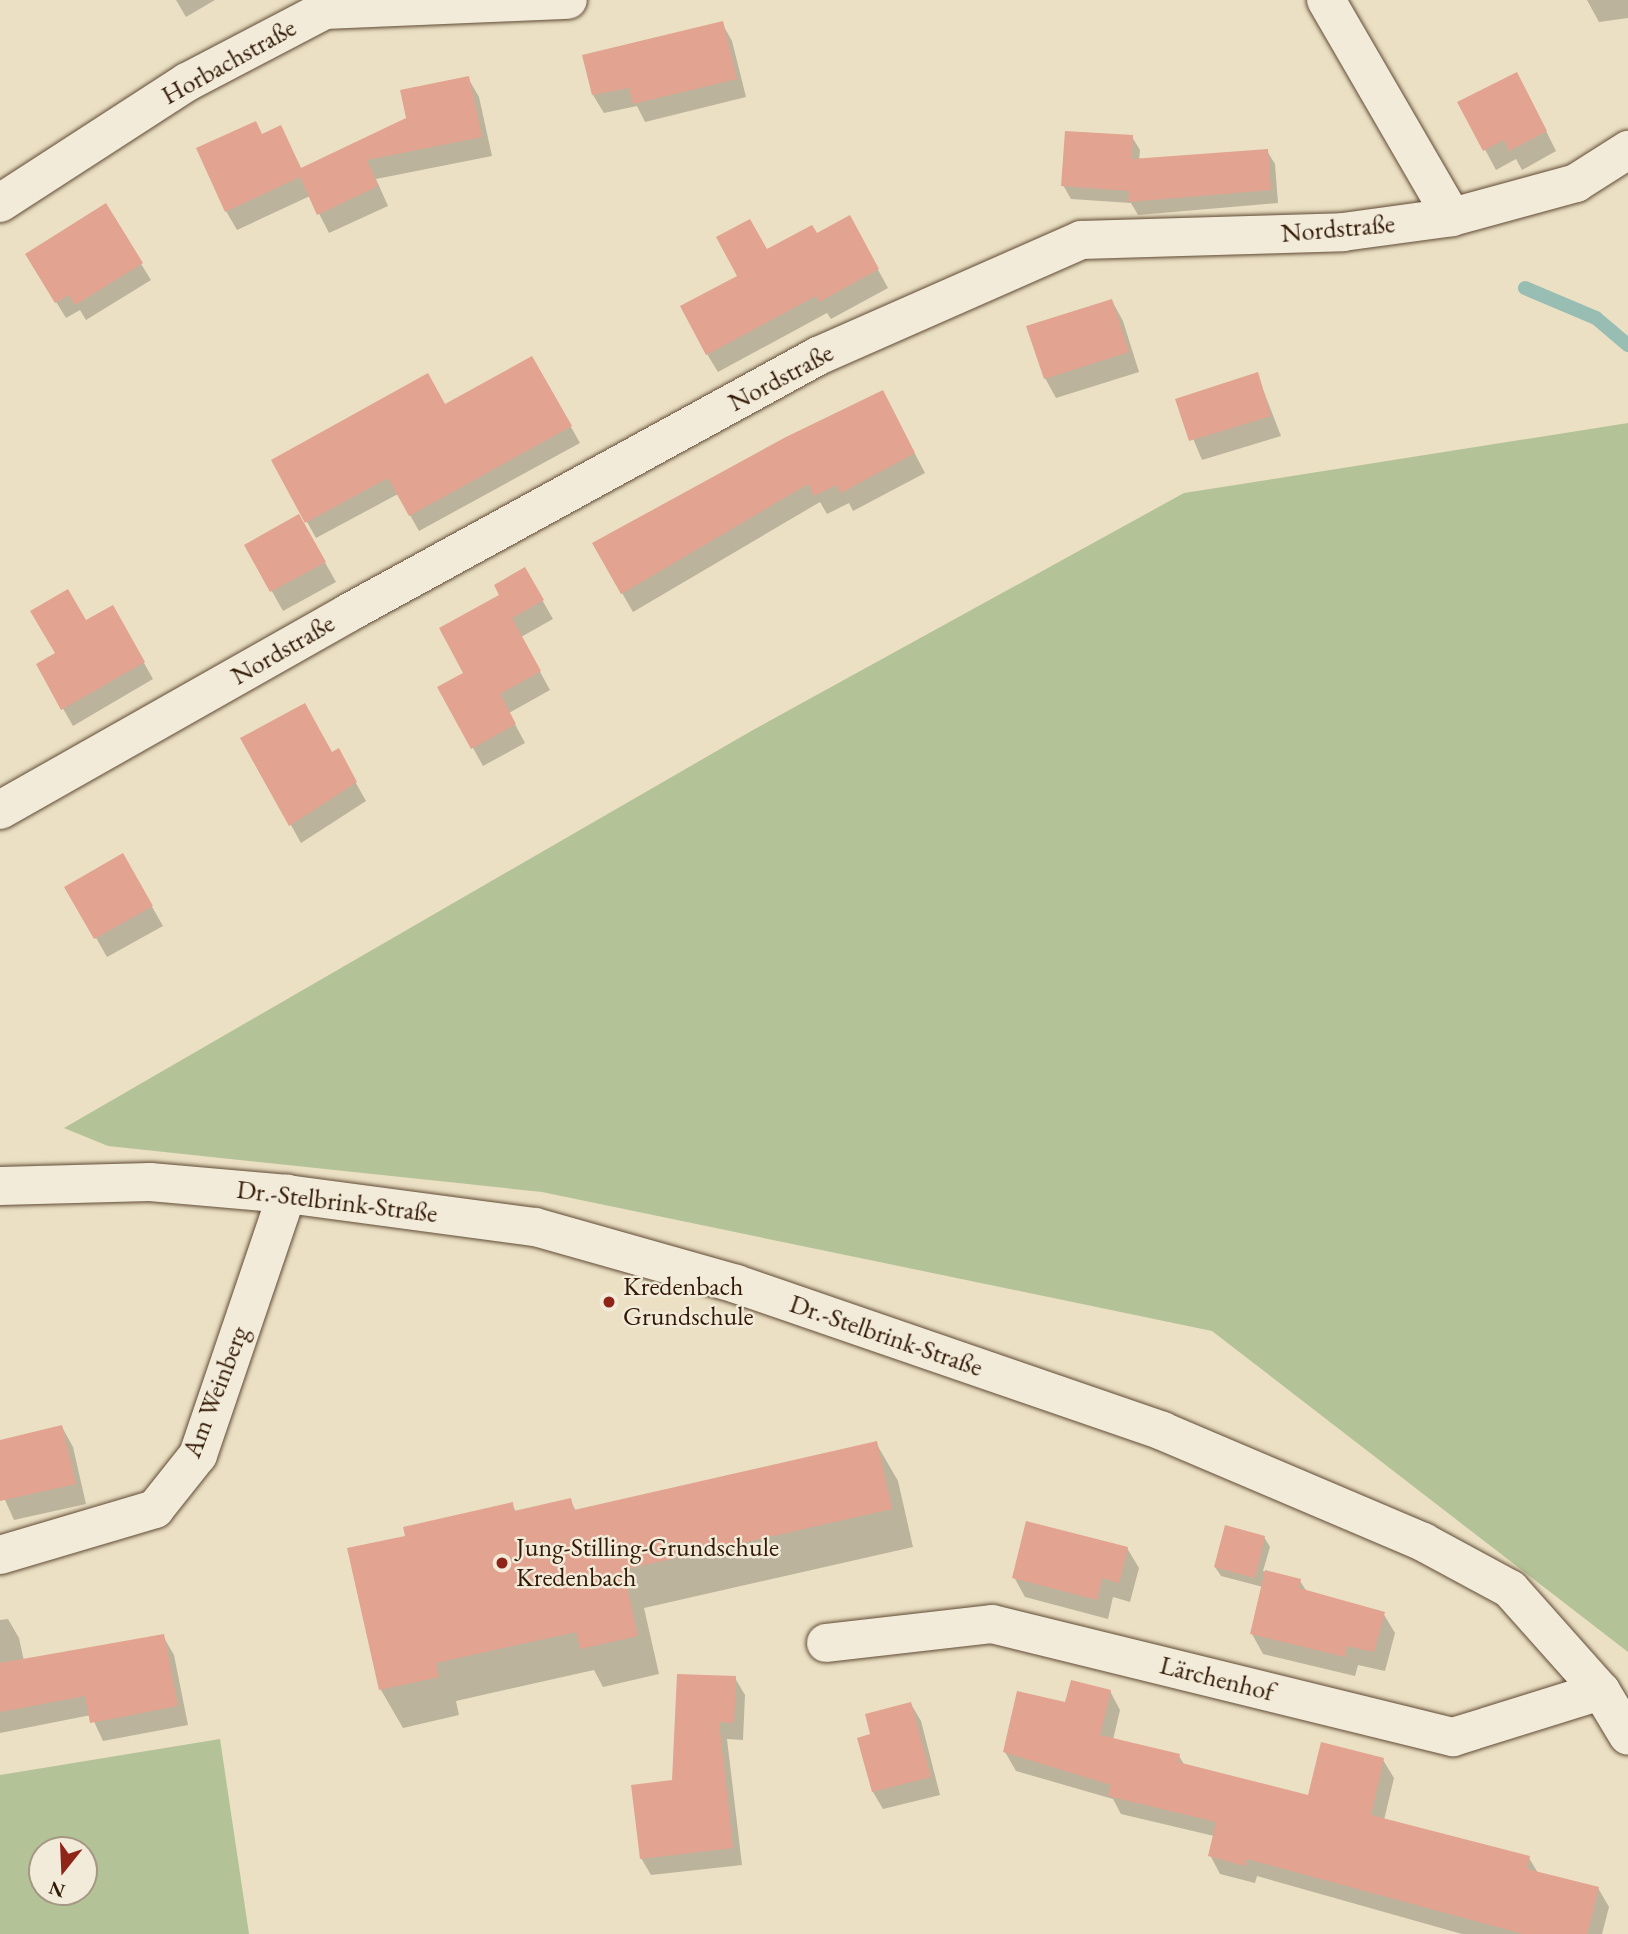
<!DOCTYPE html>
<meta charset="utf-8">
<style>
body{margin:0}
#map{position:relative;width:1628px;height:1934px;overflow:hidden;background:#ebe0c4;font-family:"EB Garamond",serif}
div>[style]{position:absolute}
.green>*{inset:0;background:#b3c397}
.shadow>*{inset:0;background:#0003}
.stream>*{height:14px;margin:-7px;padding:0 7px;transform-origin:7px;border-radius:7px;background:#98bdb3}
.building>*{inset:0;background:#e2a390}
.roads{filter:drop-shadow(0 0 2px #604b35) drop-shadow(0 0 2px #604b35)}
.minor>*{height:38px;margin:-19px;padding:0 19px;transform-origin:19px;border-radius:19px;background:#f2ebd9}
.dots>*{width:19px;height:19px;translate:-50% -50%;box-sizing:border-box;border:4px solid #f2ebd9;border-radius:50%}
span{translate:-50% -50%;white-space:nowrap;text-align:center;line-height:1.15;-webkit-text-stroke:5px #f2ebd9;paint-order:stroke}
.street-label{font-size:26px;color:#321905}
.poi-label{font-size:26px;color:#321905}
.left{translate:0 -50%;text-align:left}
.north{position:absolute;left:28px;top:1836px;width:70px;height:70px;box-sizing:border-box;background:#f2ebd9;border:2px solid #a59784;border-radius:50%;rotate:198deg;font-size:19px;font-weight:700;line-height:28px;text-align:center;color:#321905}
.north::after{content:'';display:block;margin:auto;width:24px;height:32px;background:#8f2418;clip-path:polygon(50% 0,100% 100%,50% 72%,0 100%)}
</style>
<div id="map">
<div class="green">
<div style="clip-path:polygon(1628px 423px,1628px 1652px,1212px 1331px,542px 1192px,108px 1146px,64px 1128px,753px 730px,1184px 493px)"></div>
<div style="clip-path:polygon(evenodd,220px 1739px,249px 1934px,0 1934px,0 1775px,220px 1739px,84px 1850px,84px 1892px,42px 1892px,42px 1850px,84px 1850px)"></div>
</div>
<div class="shadow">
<div style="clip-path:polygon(176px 0,215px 0,186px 17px)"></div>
<div style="clip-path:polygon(1587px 0,1628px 0,1628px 18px,1599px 22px)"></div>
<div style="clip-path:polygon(722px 23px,732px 41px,746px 97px,645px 122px,637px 106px,604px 113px,593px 95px)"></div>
<div style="clip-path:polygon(468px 78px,479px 97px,492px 156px,376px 179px,388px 206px,329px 233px,310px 196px,237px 230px,226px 211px,262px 135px,280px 128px,302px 170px,408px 119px)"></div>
<div style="clip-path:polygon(1527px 93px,1556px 151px,1522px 170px,1516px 159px,1496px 170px,1460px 103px)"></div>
<div style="clip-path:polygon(1132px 137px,1140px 150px,1139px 161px,1267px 151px,1275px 164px,1278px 203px,1138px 215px,1131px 203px,1071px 199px,1063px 185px)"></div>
<div style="clip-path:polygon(105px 206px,151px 280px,86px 320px,80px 310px,66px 318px,37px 271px)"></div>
<div style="clip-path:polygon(816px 235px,859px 235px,888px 288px,831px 319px,827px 313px,718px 372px,707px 354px,767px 251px)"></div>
<div style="clip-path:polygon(1112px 301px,1123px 321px,1139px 372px,1056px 398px,1045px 378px)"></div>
<div style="clip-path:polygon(532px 358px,580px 443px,419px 531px,398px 494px,316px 538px,273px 461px,444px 406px)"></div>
<div style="clip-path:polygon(1257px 374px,1281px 436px,1202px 460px,1177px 400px)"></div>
<div style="clip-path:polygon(893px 412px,925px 473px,853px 511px,849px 503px,827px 514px,820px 502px,633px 612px,594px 544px)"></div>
<div style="clip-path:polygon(299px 516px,336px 582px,283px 611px,246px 545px)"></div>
<div style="clip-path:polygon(525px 570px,553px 619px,521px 637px,550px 690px,509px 713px,525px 743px,483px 766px,440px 688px,466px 673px,502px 596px)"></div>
<div style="clip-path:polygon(113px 608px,153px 679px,73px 726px,38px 665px,57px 654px,86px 623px)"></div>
<div style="clip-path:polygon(243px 739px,332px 754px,338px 751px,366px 801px,301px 843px)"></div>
<div style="clip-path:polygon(123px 856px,163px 926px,107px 957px,67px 887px)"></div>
<div style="clip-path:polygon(62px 1427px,73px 1447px,86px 1504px,14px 1520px,0 1489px,0 1442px)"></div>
<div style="clip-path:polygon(876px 1443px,898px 1481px,913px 1547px,644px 1608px,659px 1674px,603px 1687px,594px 1670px,456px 1701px,459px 1715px,403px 1728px,381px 1690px,349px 1550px,407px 1537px,512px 1504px,516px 1512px,570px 1500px,576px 1511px)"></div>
<div style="clip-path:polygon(1264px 1537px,1270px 1547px,1263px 1571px,1300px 1581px,1307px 1592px,1383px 1613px,1395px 1633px,1385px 1671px,1358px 1665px,1355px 1676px,1263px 1654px,1252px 1634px,1263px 1587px,1221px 1576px,1215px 1567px)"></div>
<div style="clip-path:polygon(1127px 1548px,1139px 1568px,1130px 1602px,1113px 1597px,1108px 1619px,1025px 1597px,1014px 1577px)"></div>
<div style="clip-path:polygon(8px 1619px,19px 1638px,24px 1661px,163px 1636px,174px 1655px,188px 1725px,103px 1741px,91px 1715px,0 1733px,0 1620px)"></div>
<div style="clip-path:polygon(735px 1678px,745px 1695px,743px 1740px,727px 1739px,742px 1865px,651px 1875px,641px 1858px,674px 1782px)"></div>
<div style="clip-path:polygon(1110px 1691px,1120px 1710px,1113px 1740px,1179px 1756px,1185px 1766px,1309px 1797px,1383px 1760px,1394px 1778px,1384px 1820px,1529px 1858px,1538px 1873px,1598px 1888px,1609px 1907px,1602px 1934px,1462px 1934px,1257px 1876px,1255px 1883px,1220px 1874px,1210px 1855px,1214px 1836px,1121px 1814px,1113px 1799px,1016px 1771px,1005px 1752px,1067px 1704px)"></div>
<div style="clip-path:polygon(911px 1704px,921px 1721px,940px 1795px,883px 1809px,873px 1792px,859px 1739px,872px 1736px)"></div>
</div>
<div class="stream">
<div style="left:1525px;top:288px;width:77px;rotate:22.9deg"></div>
<div style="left:1596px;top:318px;width:42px;rotate:40.2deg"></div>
</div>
<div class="building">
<div style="clip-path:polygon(723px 21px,737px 79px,633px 104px,629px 88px,592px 95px,582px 55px)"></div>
<div style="clip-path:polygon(1517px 72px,1547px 131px,1509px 151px,1504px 140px,1483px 151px,1457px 102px)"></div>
<div style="clip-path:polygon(469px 76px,482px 137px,367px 160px,378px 186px,317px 215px,300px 177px,225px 212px,196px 148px,256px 121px,262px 134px,281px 125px,301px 168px,406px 118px,400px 90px)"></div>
<div style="clip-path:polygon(1065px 131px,1133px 135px,1131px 179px,1132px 159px,1268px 149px,1271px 190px,1128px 202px,1129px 191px,1061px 186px)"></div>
<div style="clip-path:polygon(106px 203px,143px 263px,75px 305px,69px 295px,55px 303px,25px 254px)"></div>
<div style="clip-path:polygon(850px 215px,879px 269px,819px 302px,816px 296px,706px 355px,680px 306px,737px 276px,716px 237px,750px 219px,767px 249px,812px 225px,817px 233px)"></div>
<div style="clip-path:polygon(1112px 299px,1129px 352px,1044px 379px,1026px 326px)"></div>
<div style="clip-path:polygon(532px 356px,572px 426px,409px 516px,388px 478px,305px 523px,271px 460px,428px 373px,445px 404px)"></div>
<div style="clip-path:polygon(1258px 372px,1271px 416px,1189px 441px,1175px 399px)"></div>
<div style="clip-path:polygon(883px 390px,915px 453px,841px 493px,836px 485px,814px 496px,808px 484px,621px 594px,592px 543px,786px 437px)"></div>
<div style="clip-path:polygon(299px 514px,326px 562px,270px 592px,244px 545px)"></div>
<div style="clip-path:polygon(525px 567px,544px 600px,512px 618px,541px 671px,500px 694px,516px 724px,471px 749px,437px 687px,463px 673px,439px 628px,499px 595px,494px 585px)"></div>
<div style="clip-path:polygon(68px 589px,86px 620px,113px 605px,145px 662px,61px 710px,36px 664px,55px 653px,30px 611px)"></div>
<div style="clip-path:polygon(305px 703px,332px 752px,339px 748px,357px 782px,289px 826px,240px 738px)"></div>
<div style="clip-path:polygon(123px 853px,153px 906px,94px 939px,64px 887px)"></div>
<div style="clip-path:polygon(62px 1425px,76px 1484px,0 1501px,0 1440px)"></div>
<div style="clip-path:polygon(877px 1441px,892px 1509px,623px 1570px,638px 1636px,580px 1649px,576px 1632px,436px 1663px,439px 1677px,379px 1690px,347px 1548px,405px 1536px,403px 1527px,513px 1502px,514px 1511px,571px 1498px,574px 1510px)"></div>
<div style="clip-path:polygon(1026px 1521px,1128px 1547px,1119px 1583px,1102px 1578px,1097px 1600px,1012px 1578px)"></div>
<div style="clip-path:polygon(1225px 1525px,1265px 1536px,1255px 1578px,1214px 1567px)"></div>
<div style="clip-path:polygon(1265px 1570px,1301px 1579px,1299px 1588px,1385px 1612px,1374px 1652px,1347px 1646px,1345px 1657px,1250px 1634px)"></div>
<div style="clip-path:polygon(164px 1634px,178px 1706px,90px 1723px,85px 1696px,0 1712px,0 1663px)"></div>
<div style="clip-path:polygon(677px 1674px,736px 1676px,734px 1723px,719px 1722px,733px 1848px,640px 1859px,631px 1785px,672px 1780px)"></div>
<div style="clip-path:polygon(1071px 1680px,1111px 1690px,1100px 1735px,1180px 1754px,1178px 1762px,1308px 1795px,1321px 1742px,1384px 1758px,1371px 1815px,1530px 1856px,1527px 1869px,1599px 1887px,1587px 1934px,1523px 1934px,1247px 1859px,1245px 1866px,1208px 1856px,1216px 1822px,1108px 1796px,1111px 1785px,1003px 1752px,1017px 1691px,1065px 1702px)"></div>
<div style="clip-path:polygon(911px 1702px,931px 1777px,872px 1792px,857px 1738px,870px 1734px,865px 1714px)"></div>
</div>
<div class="roads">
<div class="minor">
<div style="left:1326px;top:0;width:251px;rotate:59.9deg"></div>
<div style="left:0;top:203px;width:223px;rotate:-32.9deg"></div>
<div style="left:187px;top:82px;width:156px;rotate:-27.6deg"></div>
<div style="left:325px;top:10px;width:243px;rotate:-2.4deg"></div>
<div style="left:0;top:810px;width:400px;rotate:-29.5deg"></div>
<div style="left:348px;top:613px;width:536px;rotate:-28.67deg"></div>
<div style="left:818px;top:356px;width:287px;rotate:-23.8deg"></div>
<div style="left:1081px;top:240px;width:262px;rotate:-1.7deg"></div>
<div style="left:1343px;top:232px;width:110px;rotate:-7.8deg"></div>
<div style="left:1452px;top:217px;width:129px;rotate:-15.3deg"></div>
<div style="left:1576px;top:183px;width:62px;rotate:-32.4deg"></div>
<div style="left:0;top:1186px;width:150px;rotate:-1.5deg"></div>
<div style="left:150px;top:1182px;width:138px;rotate:5deg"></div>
<div style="left:287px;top:1194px;width:250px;rotate:7.6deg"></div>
<div style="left:535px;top:1227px;width:209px;rotate:15.8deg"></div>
<div style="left:736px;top:1284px;width:451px;rotate:19deg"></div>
<div style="left:1162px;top:1431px;width:284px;rotate:23deg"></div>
<div style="left:1423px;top:1542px;width:99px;rotate:28.4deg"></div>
<div style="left:1510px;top:1589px;width:137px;rotate:48.3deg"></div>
<div style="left:1601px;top:1691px;width:52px;rotate:59deg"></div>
<div style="left:0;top:1555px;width:162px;rotate:-16.5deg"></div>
<div style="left:155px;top:1509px;width:69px;rotate:-51.5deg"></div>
<div style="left:198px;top:1455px;width:276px;rotate:-71.2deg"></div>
<div style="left:826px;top:1643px;width:167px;rotate:-6.5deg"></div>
<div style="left:992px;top:1624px;width:475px;rotate:13.8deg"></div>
<div style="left:1453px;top:1737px;width:155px;rotate:-17.3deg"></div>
</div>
</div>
<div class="dots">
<div style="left:609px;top:1302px;background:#8f2418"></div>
<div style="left:502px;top:1563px;background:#8f2418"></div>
</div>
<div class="street-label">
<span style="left:229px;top:62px;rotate:-29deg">Horbachstraße</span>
<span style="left:1338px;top:229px;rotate:-5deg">Nordstraße</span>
<span style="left:781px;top:378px;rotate:-28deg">Nordstraße</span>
<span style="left:283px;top:650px;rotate:-30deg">Nordstraße</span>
<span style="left:337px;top:1202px;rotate:7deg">Dr.-Stelbrink-Straße</span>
<span style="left:886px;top:1336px;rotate:19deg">Dr.-Stelbrink-Straße</span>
<span style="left:216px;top:1392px;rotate:-69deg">Am Weinberg</span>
<span style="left:1217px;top:1679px;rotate:14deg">Lärchenhof</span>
</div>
<div class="poi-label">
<span class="left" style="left:623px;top:1302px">Kredenbach<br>Grundschule</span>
<span class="left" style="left:516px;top:1563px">Jung-Stilling-Grundschule<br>Kredenbach</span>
</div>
<div class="north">N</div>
</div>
